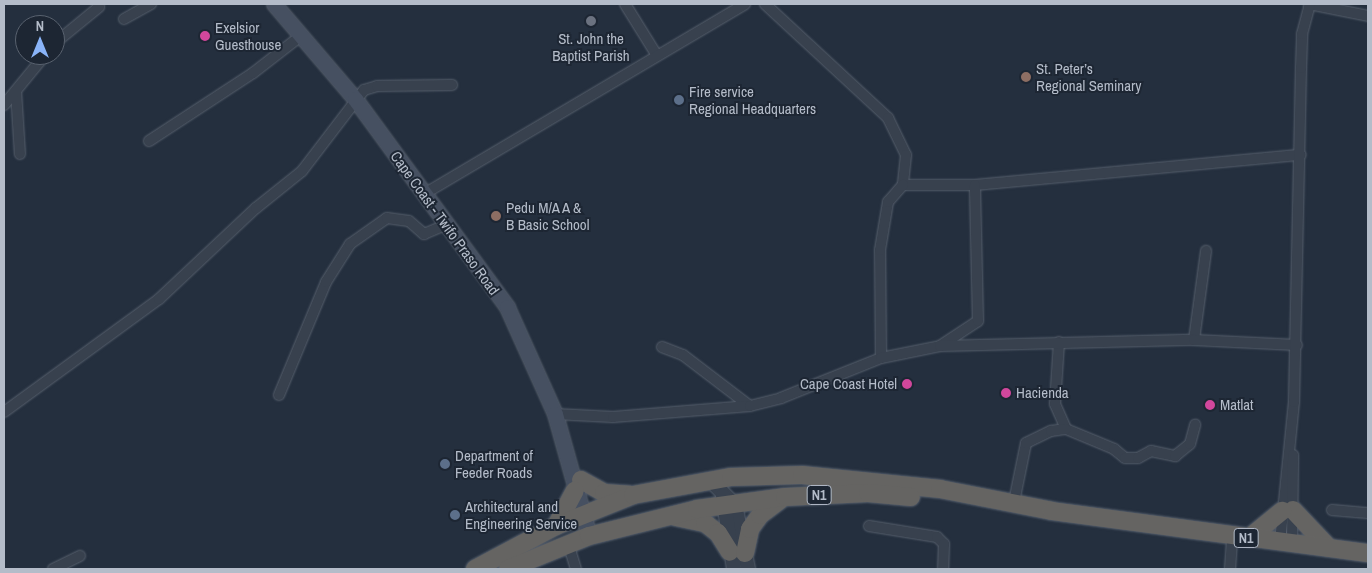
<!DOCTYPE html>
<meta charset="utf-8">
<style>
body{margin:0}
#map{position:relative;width:1372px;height:573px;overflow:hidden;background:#242f3e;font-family:"Archivo Narrow",sans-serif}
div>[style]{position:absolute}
.roads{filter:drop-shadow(0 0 1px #565f6c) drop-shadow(0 0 1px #565f6c)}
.minor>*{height:10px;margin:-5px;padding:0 5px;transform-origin:5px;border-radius:5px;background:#38414e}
.tertiary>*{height:14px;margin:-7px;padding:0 7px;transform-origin:7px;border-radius:7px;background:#38414e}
.secondary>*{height:15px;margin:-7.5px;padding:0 7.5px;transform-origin:7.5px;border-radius:7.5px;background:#465061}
.trunk>*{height:18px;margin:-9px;padding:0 9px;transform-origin:9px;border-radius:9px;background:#656462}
.dots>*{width:14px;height:14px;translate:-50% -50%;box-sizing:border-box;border:2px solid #1d2633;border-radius:50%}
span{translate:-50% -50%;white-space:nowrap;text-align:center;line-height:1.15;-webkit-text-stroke:4px #1d2633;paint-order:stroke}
.shield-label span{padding:1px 4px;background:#1d2633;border:1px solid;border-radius:4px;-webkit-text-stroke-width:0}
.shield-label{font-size:14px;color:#b4bcc9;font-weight:700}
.poi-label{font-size:15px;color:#b4bcc9}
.left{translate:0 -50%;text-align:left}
.right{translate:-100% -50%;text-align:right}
.street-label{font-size:15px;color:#b4bcc9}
.frame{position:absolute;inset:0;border:5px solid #b4bcc9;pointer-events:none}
.north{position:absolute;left:15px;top:15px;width:50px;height:50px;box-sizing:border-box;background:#1d2633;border:1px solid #59626f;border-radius:50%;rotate:0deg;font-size:14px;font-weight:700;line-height:20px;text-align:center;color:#b4bcc9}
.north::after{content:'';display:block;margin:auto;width:18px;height:22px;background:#8ab4f8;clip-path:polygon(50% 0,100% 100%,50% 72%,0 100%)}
</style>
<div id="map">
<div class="roads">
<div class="minor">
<div style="left:625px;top:4px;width:59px;rotate:58.2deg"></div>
<div style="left:765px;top:4px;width:168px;rotate:42.8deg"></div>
<div style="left:888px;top:118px;width:41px;rotate:64.1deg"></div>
<div style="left:906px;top:155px;width:30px;rotate:96deg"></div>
<div style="left:903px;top:185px;width:72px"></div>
<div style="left:975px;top:185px;width:327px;rotate:-5.3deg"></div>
<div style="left:1309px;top:4px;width:60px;rotate:11.5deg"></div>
<div style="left:124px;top:19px;width:31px;rotate:-29deg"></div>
<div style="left:55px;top:43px;width:57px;rotate:-39.3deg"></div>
<div style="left:16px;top:91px;width:63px;rotate:86.4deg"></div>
<div style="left:4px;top:105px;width:65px;rotate:-50.6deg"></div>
<div style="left:149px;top:141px;width:124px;rotate:-33.2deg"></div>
<div style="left:253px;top:73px;width:62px;rotate:-37.8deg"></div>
<div style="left:424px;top:194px;width:373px;rotate:-30.6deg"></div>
<div style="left:1194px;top:340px;width:90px;rotate:-82.3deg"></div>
<div style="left:1059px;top:342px;width:62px;rotate:93.7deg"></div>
<div style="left:1055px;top:404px;width:27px;rotate:66deg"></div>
<div style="left:1066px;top:429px;width:52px;rotate:22.6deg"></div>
<div style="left:1114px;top:449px;width:14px;rotate:39deg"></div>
<div style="left:1125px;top:458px;width:13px"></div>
<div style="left:1138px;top:458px;width:15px;rotate:-28deg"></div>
<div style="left:1151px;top:451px;width:25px;rotate:12deg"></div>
<div style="left:1175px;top:456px;width:19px;rotate:-39deg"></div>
<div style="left:1190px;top:444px;width:20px;rotate:-75deg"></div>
<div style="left:940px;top:346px;width:45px;rotate:-33.3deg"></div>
<div style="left:978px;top:321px;width:136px;rotate:-91.3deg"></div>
<div style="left:662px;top:347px;width:22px;rotate:21deg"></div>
<div style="left:683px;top:355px;width:84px;rotate:37.3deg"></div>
<div style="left:881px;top:358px;width:108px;rotate:-90.5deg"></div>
<div style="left:880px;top:250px;width:49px;rotate:-80.5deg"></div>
<div style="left:888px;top:202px;width:23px;rotate:-49deg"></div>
<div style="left:279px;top:395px;width:122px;rotate:-67.4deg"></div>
<div style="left:326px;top:282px;width:45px;rotate:-57.7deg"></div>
<div style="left:350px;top:244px;width:45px;rotate:-35.1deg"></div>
<div style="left:387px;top:218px;width:22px;rotate:8deg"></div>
<div style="left:409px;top:221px;width:20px;rotate:41deg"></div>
<div style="left:424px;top:234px;width:25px;rotate:-23deg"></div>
<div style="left:4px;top:412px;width:192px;rotate:-36.1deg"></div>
<div style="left:159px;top:299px;width:133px;rotate:-43.2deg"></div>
<div style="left:256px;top:208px;width:59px;rotate:-38.8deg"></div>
<div style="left:302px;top:171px;width:102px;rotate:-52.6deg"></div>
<div style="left:364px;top:90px;width:14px;rotate:-17deg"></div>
<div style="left:377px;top:86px;width:75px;rotate:-0.8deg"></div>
<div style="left:555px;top:414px;width:58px;rotate:3deg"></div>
<div style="left:613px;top:417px;width:137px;rotate:-4.6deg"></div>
<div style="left:750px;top:406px;width:32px;rotate:-14deg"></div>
<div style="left:781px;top:398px;width:108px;rotate:-21.8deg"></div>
<div style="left:881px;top:358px;width:60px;rotate:-11.5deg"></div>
<div style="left:940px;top:346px;width:254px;rotate:-1.4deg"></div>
<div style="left:1194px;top:340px;width:103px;rotate:2.8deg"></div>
<div style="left:1014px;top:502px;width:60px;rotate:-78.5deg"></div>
<div style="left:1026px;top:443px;width:28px;rotate:-26deg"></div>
<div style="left:1051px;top:431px;width:15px;rotate:-8deg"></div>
<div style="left:1332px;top:510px;width:36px;rotate:5deg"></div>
<div style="left:869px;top:526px;width:69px;rotate:9.2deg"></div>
<div style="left:937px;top:537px;width:10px;rotate:45deg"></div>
<div style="left:944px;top:544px;width:25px;rotate:92deg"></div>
<div style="left:1280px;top:542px;width:141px;rotate:-84.3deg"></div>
<div style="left:1294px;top:402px;width:334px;rotate:-88.8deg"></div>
<div style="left:1301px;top:68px;width:34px;rotate:-88deg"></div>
<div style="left:1302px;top:34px;width:31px;rotate:-75deg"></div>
<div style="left:568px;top:543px;width:27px;rotate:73deg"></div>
<div style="left:1292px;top:543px;width:88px;rotate:-89.3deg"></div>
<div style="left:53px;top:569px;width:30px;rotate:-26deg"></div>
<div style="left:1230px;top:569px;width:32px;rotate:-86deg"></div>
</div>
<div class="tertiary">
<div style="left:710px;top:480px;width:35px;rotate:45deg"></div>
<div style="left:735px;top:505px;width:65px;rotate:78.5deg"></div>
<div style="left:723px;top:496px;width:74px;rotate:81.4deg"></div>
</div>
<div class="secondary">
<div style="left:274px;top:4px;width:125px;rotate:49.5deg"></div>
<div style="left:355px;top:99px;width:258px;rotate:53.8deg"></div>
<div style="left:507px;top:307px;width:117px;rotate:65.8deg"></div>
<div style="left:555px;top:414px;width:127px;rotate:74.4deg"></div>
</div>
<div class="trunk">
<div style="left:581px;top:480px;width:26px;rotate:29deg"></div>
<div style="left:604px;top:493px;width:26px;rotate:4deg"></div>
<div style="left:1293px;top:510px;width:52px;rotate:46.5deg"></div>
<div style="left:676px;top:517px;width:30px;rotate:12deg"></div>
<div style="left:705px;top:523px;width:16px;rotate:38deg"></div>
<div style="left:718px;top:533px;width:22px;rotate:58deg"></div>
<div style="left:556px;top:526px;width:40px;rotate:-62deg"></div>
<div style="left:1249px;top:538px;width:43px;rotate:-39.3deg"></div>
<div style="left:745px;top:553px;width:25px;rotate:-78deg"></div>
<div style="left:750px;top:529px;width:17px;rotate:-54deg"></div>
<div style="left:760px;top:515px;width:25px;rotate:-37deg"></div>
<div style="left:475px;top:569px;width:92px;rotate:-28deg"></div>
<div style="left:556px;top:526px;width:83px;rotate:-21.9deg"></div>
<div style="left:633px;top:495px;width:100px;rotate:-10.4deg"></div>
<div style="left:731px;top:477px;width:71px;rotate:-1.6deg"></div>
<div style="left:802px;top:475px;width:139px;rotate:5.8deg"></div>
<div style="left:940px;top:489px;width:114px;rotate:11.1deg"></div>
<div style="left:1052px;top:511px;width:319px;rotate:7.6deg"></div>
<div style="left:508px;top:569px;width:87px;rotate:-22.2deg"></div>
<div style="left:589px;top:536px;width:111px;rotate:-14deg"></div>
<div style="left:697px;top:509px;width:89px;rotate:-7.8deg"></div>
<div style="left:785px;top:497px;width:83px;rotate:-2.8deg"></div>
<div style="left:868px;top:493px;width:43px;rotate:5.3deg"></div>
</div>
</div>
<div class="dots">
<div style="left:591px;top:21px;background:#6b7280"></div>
<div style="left:205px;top:36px;background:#d1479c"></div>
<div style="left:1026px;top:77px;background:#8d6e63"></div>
<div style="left:679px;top:100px;background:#5c6f8a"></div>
<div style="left:496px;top:216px;background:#8d6e63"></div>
<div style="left:907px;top:384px;background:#d1479c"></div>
<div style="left:1006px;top:393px;background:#d1479c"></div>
<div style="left:1210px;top:405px;background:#d1479c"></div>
<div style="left:445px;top:464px;background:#5c6f8a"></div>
<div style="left:455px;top:515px;background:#5c6f8a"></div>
</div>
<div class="shield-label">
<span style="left:819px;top:495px">N1</span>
<span style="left:1246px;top:538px">N1</span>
</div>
<div class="poi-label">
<span class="left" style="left:215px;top:36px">Exelsior<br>Guesthouse</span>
<span style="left:591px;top:47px">St. John the<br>Baptist Parish</span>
<span class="left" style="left:1036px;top:77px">St. Peter’s<br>Regional Seminary</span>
<span class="left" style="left:689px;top:100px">Fire service<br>Regional Headquarters</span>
<span class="left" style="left:506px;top:216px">Pedu M/A A &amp;<br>B Basic School</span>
<span class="right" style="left:897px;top:384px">Cape Coast Hotel</span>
<span class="left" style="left:1016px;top:393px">Hacienda</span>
<span class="left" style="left:1220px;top:405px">Matlat</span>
<span class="left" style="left:455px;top:464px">Department of<br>Feeder Roads</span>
<span class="left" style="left:465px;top:515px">Architectural and<br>Engineering Service</span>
</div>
<div class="street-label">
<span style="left:445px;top:223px;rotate:54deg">Cape Coast - Twifo Praso Road</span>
</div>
<div class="frame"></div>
<div class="north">N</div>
</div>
